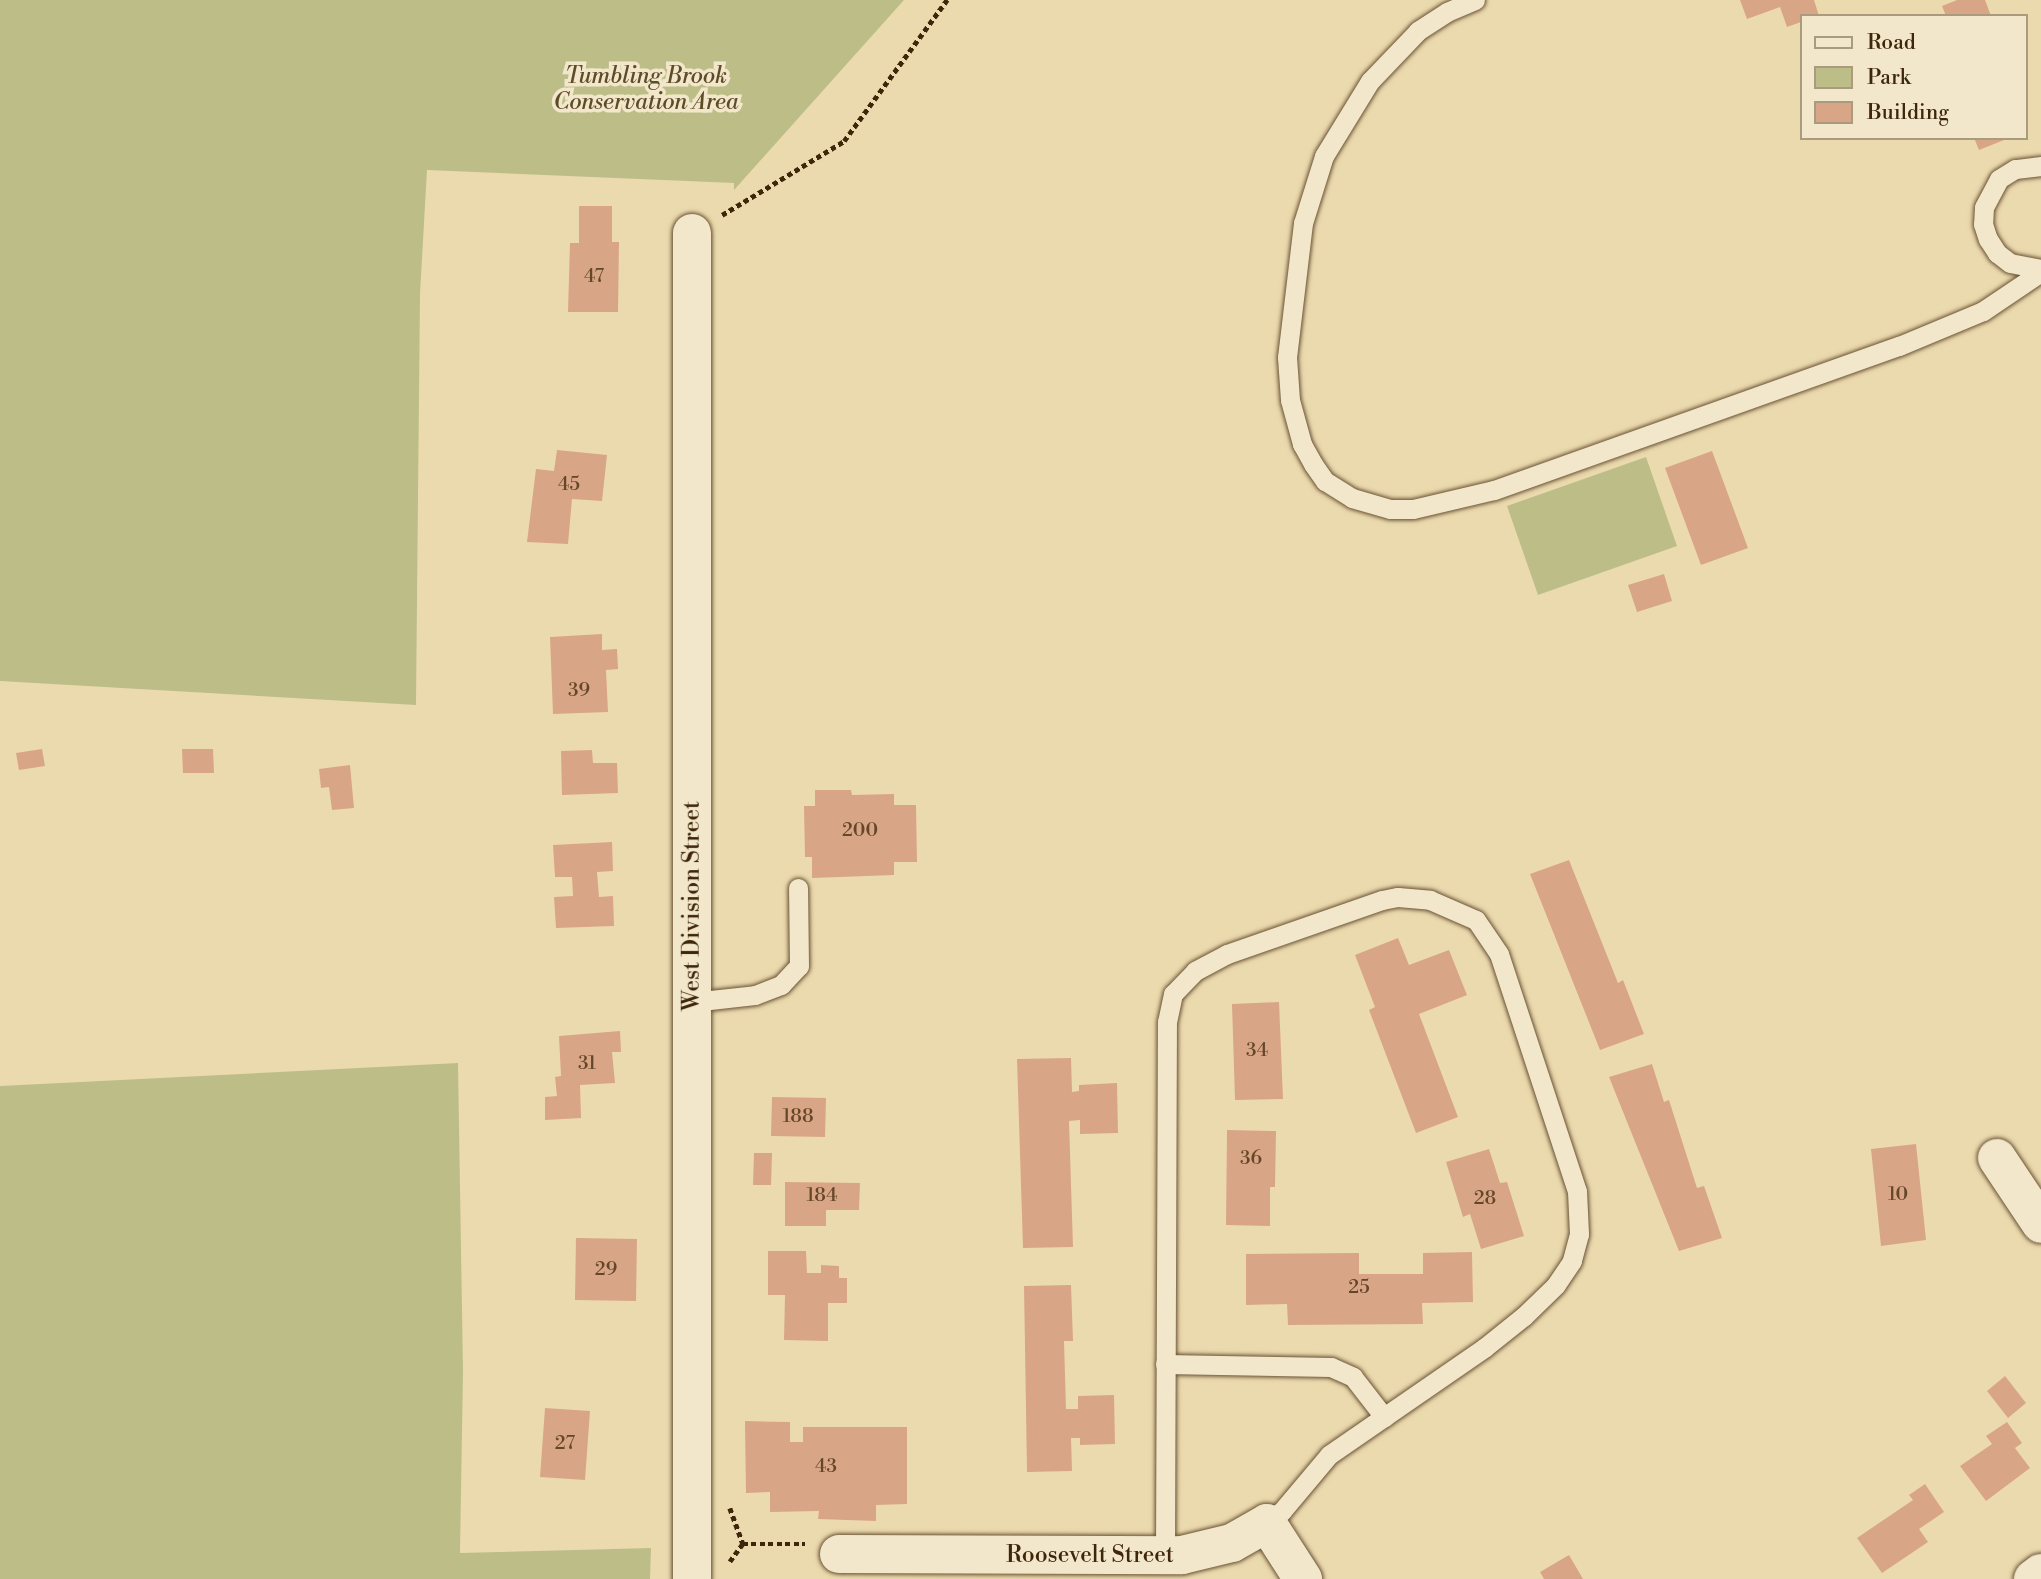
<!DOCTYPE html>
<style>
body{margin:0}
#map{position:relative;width:2041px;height:1579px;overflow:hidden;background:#ecdaaf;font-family:"Libre Bodoni",serif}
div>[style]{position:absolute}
.green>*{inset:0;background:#bdbe87}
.building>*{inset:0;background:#d9a587}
.path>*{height:4.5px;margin-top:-2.25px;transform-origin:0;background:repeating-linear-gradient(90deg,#3d260a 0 5px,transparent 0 8.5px)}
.roads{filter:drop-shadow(0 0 2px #695333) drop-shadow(0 0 2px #695333)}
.lane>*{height:19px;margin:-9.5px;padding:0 9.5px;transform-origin:9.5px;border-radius:9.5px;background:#f3e7cb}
.street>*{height:38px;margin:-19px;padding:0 19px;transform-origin:19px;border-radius:19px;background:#f3e7cb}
.secondary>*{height:38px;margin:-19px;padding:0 19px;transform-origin:19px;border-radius:19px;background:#f3e7cb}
span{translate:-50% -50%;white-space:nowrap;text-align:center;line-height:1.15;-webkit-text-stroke:7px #f3e7cb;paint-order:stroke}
.number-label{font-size:19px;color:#644629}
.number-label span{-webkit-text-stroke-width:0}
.park-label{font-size:23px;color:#5d4c29;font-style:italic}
.street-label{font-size:23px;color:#3d260a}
.legend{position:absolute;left:1800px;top:14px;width:228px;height:126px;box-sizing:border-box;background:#f3e7cb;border:2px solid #aa9a7e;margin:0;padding:9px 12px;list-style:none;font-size:21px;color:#3d260a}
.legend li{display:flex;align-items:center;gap:14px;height:35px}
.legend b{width:35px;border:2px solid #aa9a7e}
</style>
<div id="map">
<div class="green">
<div style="clip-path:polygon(0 0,904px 0,734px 190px,734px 183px,427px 170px,420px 294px,416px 705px,0 681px)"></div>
<div style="clip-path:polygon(1646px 457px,1677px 546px,1538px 595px,1507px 506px)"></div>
<div style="clip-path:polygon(458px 1063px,463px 1371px,460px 1553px,651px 1548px,650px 1579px,0 1579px,0 1086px)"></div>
</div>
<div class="building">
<div style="clip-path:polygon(1740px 0,1814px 0,1819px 16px,1801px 16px,1801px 22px,1787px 27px,1780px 7px,1747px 19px)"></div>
<div style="clip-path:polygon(1957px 0,1985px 0,1991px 16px,1946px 16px,1942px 6px)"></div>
<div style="clip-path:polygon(1974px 138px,2009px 138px,1979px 150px)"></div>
<div style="clip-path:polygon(579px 206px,612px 206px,612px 242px,619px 242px,618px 312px,568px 312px,570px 243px,579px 243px)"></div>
<div style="clip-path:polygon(557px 450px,607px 455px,602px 501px,572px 499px,568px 544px,527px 542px,536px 469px,554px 471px)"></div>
<div style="clip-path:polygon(1712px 451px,1748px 548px,1701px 565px,1665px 468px)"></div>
<div style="clip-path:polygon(1664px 574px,1672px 601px,1637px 612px,1628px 585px)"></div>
<div style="clip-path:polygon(602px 634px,602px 650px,617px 649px,618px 669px,606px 670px,608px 712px,553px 714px,550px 637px)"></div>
<div style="clip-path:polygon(42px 749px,45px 766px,19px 770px,16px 753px)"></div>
<div style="clip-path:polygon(182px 749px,213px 749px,214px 773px,183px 773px)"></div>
<div style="clip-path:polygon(592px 750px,593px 763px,617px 763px,618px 793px,562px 795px,561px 751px)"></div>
<div style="clip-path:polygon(350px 765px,354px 808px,332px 810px,329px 787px,321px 788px,319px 769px)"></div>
<div style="clip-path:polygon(815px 790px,851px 790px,852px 795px,894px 794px,894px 805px,916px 805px,917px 862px,894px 862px,894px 875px,812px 878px,812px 857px,805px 857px,804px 806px,815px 806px)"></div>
<div style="clip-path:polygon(612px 842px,613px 871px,597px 872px,599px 897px,613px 896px,614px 926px,556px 928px,554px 897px,573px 896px,572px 877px,555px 877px,553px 845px)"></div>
<div style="clip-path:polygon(1569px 860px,1618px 983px,1623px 980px,1644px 1034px,1600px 1050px,1530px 874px)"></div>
<div style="clip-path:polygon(1398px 938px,1409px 965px,1449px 950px,1467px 995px,1419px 1014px,1458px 1117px,1416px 1133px,1369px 1010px,1375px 1007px,1355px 955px)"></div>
<div style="clip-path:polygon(1279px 1002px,1283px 1099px,1235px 1100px,1232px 1004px)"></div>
<div style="clip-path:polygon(620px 1031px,621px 1052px,612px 1052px,615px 1083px,580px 1085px,581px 1118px,545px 1120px,545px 1097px,557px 1096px,555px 1077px,561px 1076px,559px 1036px)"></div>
<div style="clip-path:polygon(1071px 1058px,1072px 1092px,1079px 1091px,1079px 1085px,1117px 1083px,1118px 1133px,1080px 1134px,1080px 1120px,1069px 1121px,1073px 1247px,1023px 1248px,1017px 1059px)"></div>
<div style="clip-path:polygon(1652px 1064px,1664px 1102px,1669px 1100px,1697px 1188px,1704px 1186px,1722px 1238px,1679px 1251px,1609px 1077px)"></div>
<div style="clip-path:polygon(772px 1097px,826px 1098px,825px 1137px,771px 1136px)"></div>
<div style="clip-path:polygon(1227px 1130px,1276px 1131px,1275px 1187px,1270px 1187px,1270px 1226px,1226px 1225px)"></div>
<div style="clip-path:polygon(1916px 1144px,1926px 1240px,1881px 1246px,1871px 1149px)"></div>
<div style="clip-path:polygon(1489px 1149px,1500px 1183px,1507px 1182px,1524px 1236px,1481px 1249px,1470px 1214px,1463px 1217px,1446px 1162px)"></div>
<div style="clip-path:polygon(754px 1153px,772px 1153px,771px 1185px,753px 1185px)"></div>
<div style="clip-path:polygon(785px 1182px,860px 1183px,859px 1210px,826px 1210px,826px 1226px,785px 1226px)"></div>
<div style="clip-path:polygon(576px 1238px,637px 1239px,636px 1301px,575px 1300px)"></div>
<div style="clip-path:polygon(768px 1251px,806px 1251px,807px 1273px,821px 1273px,821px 1265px,839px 1266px,839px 1278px,847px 1278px,847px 1303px,828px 1303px,828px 1341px,784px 1340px,785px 1295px,768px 1295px)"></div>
<div style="clip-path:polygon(1472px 1252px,1473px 1302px,1422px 1303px,1423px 1324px,1288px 1325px,1287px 1304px,1246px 1305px,1246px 1254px,1359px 1253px,1359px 1274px,1423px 1274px,1423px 1253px)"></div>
<div style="clip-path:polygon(1071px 1285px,1073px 1341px,1064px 1341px,1066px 1409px,1078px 1409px,1078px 1396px,1114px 1395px,1115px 1444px,1080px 1445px,1080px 1438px,1071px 1438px,1072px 1471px,1027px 1472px,1024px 1286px)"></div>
<div style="clip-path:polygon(2005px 1376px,2026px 1403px,2008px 1418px,1987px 1391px)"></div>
<div style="clip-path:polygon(545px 1408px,590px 1411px,585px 1480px,540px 1477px)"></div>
<div style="clip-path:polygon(745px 1421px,790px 1422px,790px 1442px,803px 1442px,803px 1427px,907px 1427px,907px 1504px,876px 1505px,876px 1521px,818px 1519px,819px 1511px,770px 1512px,770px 1492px,746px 1493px)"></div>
<div style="clip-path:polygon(2007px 1422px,2022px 1443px,2015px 1448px,2030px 1468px,1986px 1501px,1960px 1466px,1992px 1444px,1986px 1436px)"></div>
<div style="clip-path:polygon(1925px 1484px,1944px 1512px,1919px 1529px,1928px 1542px,1882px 1573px,1857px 1538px,1913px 1500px,1909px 1495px)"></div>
<div style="clip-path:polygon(1569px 1555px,1583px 1579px,1544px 1579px,1540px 1572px)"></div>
</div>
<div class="path">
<div style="left:722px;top:215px;width:143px;rotate:-31.2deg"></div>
<div style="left:844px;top:141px;width:175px;rotate:-53.9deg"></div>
<div style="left:730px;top:1508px;width:38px;rotate:70deg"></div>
<div style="left:743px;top:1544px;width:22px;rotate:126deg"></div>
<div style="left:743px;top:1544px;width:62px"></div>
</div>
<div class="roads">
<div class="lane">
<div style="left:1475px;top:0;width:30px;rotate:157deg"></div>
<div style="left:1447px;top:12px;width:35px;rotate:147deg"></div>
<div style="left:1418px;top:31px;width:69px;rotate:133.8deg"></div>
<div style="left:1370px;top:81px;width:88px;rotate:121.5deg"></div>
<div style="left:1324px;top:156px;width:70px;rotate:107.4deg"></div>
<div style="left:1303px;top:223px;width:135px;rotate:96.8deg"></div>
<div style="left:1287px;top:357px;width:43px;rotate:86deg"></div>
<div style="left:1290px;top:400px;width:46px;rotate:74.7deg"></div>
<div style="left:1302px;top:444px;width:23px;rotate:61deg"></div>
<div style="left:1313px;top:464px;width:21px;rotate:55deg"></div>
<div style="left:1325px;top:481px;width:32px;rotate:32deg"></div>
<div style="left:1352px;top:498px;width:40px;rotate:16deg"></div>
<div style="left:1390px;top:509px;width:23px"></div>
<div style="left:1413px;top:509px;width:83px;rotate:-13.2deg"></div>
<div style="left:1494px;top:490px;width:430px;rotate:-19.6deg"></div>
<div style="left:1899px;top:346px;width:91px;rotate:-22.6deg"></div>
<div style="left:1983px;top:311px;width:70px;rotate:-33.9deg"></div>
<div style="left:2041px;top:166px;width:26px;rotate:173deg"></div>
<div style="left:2015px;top:169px;width:19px;rotate:148deg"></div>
<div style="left:1999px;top:179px;width:32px;rotate:118deg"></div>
<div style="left:1984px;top:207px;width:17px;rotate:93deg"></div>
<div style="left:1983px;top:224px;width:16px;rotate:72deg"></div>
<div style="left:1988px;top:239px;width:17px;rotate:57deg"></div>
<div style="left:1997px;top:253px;width:16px;rotate:38deg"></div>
<div style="left:2010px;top:263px;width:32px;rotate:11deg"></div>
<div style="left:692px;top:1002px;width:63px;rotate:-6.3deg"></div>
<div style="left:755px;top:995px;width:28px;rotate:-21deg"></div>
<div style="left:781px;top:985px;width:26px;rotate:-47deg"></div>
<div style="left:799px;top:966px;width:78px;rotate:-90.7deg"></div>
<div style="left:1165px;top:1364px;width:166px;rotate:1deg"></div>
<div style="left:1331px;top:1367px;width:24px;rotate:24deg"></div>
<div style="left:1353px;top:1377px;width:51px;rotate:52.2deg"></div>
<div style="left:1165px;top:1556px;width:534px;rotate:-89.79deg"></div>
<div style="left:1167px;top:1022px;width:29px;rotate:-78deg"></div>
<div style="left:1173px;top:994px;width:32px;rotate:-46deg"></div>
<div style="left:1195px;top:971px;width:36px;rotate:-28deg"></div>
<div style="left:1227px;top:954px;width:164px;rotate:-19.2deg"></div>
<div style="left:1382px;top:900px;width:16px;rotate:-11deg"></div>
<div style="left:1398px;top:897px;width:32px;rotate:5deg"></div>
<div style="left:1430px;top:900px;width:50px;rotate:23.5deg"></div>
<div style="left:1476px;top:920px;width:41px;rotate:55.9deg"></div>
<div style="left:1499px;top:954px;width:250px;rotate:71.8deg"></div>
<div style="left:1577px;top:1191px;width:43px;rotate:87.3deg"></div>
<div style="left:1579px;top:1234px;width:28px;rotate:105deg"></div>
<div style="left:1572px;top:1261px;width:29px;rotate:124deg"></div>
<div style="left:1556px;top:1285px;width:45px;rotate:135.9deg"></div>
<div style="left:1524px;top:1316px;width:51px;rotate:141.3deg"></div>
<div style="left:1484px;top:1348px;width:188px;rotate:145.4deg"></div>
<div style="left:1329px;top:1455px;width:73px;rotate:130deg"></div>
<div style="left:1282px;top:1511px;width:19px;rotate:141deg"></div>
</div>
<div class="street">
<div style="left:1997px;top:1158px;width:79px;rotate:56.3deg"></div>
<div style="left:839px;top:1554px;width:343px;rotate:0.2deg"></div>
<div style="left:1182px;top:1555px;width:51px;rotate:-13.5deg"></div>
<div style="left:1232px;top:1543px;width:40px;rotate:-29.7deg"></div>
<div style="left:1267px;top:1523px;width:67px;rotate:57.3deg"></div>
<div style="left:692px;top:1579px;width:1346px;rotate:-90deg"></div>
</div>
<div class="secondary">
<div style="left:2033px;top:1579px;width:10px;rotate:-37deg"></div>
</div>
</div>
<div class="number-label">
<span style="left:594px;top:277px">47</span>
<span style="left:569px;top:485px">45</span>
<span style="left:579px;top:691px">39</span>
<span style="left:860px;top:831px">200</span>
<span style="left:1257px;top:1051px">34</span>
<span style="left:587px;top:1064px">31</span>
<span style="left:798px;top:1117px">188</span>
<span style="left:1251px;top:1159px">36</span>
<span style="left:1898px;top:1195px">10</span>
<span style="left:822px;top:1196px">184</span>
<span style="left:1485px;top:1199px">28</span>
<span style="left:606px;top:1270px">29</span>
<span style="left:1359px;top:1288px">25</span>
<span style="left:565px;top:1444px">27</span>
<span style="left:826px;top:1467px">43</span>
</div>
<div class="park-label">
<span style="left:646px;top:89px">Tumbling Brook<br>Conservation Area</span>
</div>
<div class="street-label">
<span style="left:692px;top:906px;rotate:-90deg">West Division Street</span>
<span style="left:1090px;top:1555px">Roosevelt Street</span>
</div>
<ul class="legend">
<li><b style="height:9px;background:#f3e7cb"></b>Road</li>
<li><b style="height:19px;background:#bdbe87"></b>Park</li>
<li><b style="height:19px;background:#d9a587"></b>Building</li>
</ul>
</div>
